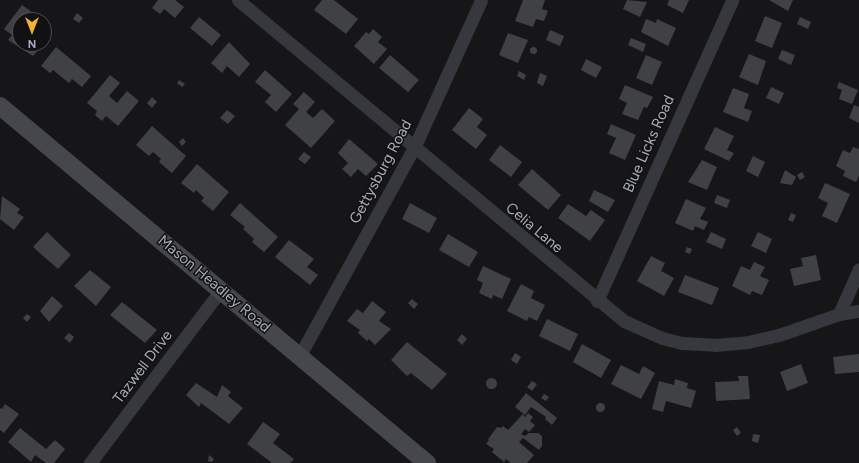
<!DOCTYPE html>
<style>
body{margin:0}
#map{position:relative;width:859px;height:463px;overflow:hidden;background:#161618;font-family:Figtree,sans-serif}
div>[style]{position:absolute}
.building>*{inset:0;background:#404145}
.round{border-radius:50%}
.minor>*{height:13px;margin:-6.5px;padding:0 6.5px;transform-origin:6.5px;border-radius:6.5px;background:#37383d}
.secondary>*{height:18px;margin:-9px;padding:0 9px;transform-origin:9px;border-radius:9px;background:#45474d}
span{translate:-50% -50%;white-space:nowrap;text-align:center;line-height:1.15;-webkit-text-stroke:3px #111113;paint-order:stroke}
.street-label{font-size:15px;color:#a8adb8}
.north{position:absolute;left:12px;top:12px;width:40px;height:40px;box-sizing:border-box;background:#111113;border:1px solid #4d4f55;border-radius:50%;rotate:180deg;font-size:11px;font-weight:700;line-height:16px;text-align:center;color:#a8adb8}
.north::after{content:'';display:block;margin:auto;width:14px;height:18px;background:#f2b134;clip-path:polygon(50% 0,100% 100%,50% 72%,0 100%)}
</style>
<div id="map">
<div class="building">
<div style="clip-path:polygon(158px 0,175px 0,184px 7px,175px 18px,164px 9px,160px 14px,152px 8px)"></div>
<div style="clip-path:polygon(322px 0,334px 0,358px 19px,346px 34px,314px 10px)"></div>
<div style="clip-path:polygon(523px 0,545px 0,542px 9px,548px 11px,544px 21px,536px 19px,533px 27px,515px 21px)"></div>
<div style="clip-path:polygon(627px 0,647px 2px,640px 17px,623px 9px)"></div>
<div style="clip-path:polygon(669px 0,689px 0,683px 13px,667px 5px)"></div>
<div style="clip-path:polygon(769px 0,793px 0,788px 11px)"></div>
<div style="clip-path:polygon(22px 5px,33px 13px,28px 20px,20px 20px,20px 44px,43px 44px,33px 56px,8px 40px,12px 35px,4px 29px)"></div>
<div style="clip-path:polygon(77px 13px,83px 18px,79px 23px,73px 19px)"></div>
<div style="clip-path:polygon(765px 16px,782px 23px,772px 48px,755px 41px)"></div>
<div style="clip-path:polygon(199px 17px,221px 35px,212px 46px,190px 28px)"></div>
<div style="clip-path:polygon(800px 17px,811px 22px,808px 29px,797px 24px)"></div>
<div style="clip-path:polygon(646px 19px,656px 23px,657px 19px,676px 28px,668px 46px,641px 32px)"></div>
<div style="clip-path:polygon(373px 29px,382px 37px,378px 42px,387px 49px,374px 64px,354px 46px,366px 32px,369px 34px)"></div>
<div style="clip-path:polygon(550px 30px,564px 36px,560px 46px,546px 40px)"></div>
<div style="clip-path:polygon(508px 33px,528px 40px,518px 63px,499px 55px)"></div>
<div style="clip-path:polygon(631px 38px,646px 44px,643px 52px,628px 45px)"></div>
<div style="clip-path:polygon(229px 42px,250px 64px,239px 77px,227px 66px,222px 73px,211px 63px)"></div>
<div class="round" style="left:529.5px;top:46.5px;width:7px;height:7px"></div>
<div style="clip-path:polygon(56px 47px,91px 76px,82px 87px,72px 79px,69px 83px,53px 70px,50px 73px,41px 66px)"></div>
<div style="clip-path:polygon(782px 50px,795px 55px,791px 65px,778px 59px)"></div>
<div style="clip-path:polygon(749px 54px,766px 61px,758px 85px,739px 77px)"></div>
<div style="clip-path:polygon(390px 55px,419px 80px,408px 92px,379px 68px)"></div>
<div style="clip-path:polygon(646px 55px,662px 62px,652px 85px,636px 78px)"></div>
<div style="clip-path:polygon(586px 59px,602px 67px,596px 78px,581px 70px)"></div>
<div style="clip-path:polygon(265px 70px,292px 94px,276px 112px,265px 102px,271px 95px,255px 82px)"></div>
<div style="clip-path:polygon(519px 71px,526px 75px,524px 80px,517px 76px)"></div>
<div style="clip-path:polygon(540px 73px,547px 76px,543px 86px,537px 83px)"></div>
<div style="clip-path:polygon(110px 75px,120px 83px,109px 96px,117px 103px,127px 91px,139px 101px,118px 126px,106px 116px,102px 121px,95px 115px,97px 111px,87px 103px)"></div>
<div style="clip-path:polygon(179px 80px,185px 84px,182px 87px,177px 83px)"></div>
<div style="clip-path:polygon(839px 82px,858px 90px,852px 104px,839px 99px,842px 90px,837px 88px)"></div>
<div style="clip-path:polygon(625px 85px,653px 97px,647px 108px,644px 107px,638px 120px,622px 114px,627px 103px,619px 99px)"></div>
<div style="clip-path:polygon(771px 87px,784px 93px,779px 104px,766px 98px)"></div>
<div style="clip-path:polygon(733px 88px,749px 94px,744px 108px,752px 111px,748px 122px,723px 112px)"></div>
<div style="clip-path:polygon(304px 92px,315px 102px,306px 112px,313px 118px,322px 109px,335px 121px,311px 148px,285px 125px,299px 109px,293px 104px)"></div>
<div style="clip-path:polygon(152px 97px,157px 102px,152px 108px,147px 103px)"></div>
<div style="clip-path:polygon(854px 105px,859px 107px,859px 123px,849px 118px)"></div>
<div style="clip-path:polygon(469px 108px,483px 119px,477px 127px,487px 135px,476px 149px,452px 130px)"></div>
<div style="clip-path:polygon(227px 110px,235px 116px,228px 124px,220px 118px)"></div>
<div style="clip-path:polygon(611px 124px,636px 135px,625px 160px,609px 153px,616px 138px,607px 134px)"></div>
<div style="clip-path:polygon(152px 126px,186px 156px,172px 173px,159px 162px,161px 159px,153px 152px,149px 156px,136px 145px)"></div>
<div style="clip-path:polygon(715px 127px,734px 136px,727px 150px,734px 153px,729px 161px,704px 149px)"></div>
<div style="clip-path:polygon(183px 138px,186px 142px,182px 146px,179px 142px)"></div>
<div style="clip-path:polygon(349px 139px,378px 164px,366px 176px,358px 169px,351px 177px,342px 169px,348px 163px,338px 153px)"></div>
<div style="clip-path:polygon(500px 145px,522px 162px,511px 177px,489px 160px)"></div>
<div style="clip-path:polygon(853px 147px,859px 149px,859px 176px,856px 182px,843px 176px,845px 171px,836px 166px,843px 150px,850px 153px)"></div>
<div style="clip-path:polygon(304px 152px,311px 157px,305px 164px,298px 159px)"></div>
<div style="clip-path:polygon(753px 156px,765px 162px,758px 177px,746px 171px)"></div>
<div style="clip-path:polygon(702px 160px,717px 167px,707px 190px,688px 182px)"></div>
<div style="clip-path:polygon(197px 164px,229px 192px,213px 211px,201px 201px,204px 198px,196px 190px,194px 193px,181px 183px)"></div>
<div style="clip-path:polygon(532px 169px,561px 195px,548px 210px,518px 185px)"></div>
<div style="clip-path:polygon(785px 170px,796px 177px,792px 185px,780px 183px)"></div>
<div style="clip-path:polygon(802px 172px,805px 177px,800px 180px,797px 175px)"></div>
<div style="clip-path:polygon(825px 183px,850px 194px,837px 223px,822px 216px,828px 203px,818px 198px)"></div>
<div style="clip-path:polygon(594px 190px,615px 200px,608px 212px,589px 201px)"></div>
<div style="clip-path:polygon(717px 195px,730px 200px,727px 208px,714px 203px)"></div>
<div style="clip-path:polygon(2px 196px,20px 209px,17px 213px,24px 217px,14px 230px,0 219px)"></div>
<div style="clip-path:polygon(686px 199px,706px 208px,700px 219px,708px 222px,704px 230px,695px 226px,693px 231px,675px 223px)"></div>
<div style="clip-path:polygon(240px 203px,278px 237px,264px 252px,252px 242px,254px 239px,243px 229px,245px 227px,230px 215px)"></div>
<div style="clip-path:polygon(410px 203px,437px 218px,429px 233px,402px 219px)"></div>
<div style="clip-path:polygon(568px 204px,586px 216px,591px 210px,605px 220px,590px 241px,558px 218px)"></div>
<div style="clip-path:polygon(791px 213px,796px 215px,793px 222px,788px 220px)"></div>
<div style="clip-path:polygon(47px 232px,71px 255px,58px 269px,33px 247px)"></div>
<div style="clip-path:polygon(711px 232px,726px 239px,722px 249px,706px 242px)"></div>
<div style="clip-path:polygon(758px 232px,772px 239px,766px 253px,751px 246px)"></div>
<div style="clip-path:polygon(448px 234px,478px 252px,469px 267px,439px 250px)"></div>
<div style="clip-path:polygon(289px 240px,314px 259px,307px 267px,318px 275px,310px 285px,275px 257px)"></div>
<div style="clip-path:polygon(687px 247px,692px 249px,690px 254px,685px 252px)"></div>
<div style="clip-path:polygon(816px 255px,821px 280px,794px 286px,790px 269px,803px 266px,801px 258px)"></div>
<div style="clip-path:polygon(651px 256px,665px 263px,661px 271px,674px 278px,664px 296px,637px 281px)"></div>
<div style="clip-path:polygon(754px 262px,765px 267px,760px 276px,769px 280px,762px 295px,752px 291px,750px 295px,732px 286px,741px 266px,750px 270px)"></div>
<div style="clip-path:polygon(483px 266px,511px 279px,502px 299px,493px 295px,492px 299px,479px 293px,483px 283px,477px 280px)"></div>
<div style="clip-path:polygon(90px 270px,111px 287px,96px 306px,74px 286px)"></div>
<div style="clip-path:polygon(685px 275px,719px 288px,712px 305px,678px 292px)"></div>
<div style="clip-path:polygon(521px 284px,534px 291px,531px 298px,545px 305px,537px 321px,529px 317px,527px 321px,507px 311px)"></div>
<div style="clip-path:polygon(52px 296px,63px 306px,49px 322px,40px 311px)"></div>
<div style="clip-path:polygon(412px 299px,418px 304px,414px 309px,408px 303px)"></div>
<div style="clip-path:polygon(372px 301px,386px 312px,379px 321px,391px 329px,375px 345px,369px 339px,367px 341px,358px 333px,360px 330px,347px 321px,357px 309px,363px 313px)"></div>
<div style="clip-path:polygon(122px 302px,157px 330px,145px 343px,110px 315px)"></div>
<div style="clip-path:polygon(27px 314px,31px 317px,27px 322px,23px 318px)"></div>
<div style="clip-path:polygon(547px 319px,578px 334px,570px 351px,539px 336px)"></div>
<div style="clip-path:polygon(69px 333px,74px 337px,70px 343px,64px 338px)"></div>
<div style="clip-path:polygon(462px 334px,467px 339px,462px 345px,457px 340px)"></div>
<div style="clip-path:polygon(407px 342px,447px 374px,432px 390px,411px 373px,407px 376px,391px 360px)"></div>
<div style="clip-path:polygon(582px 344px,611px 360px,601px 378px,573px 362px)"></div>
<div style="clip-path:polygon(515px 353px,521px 357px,517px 364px,511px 360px)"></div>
<div style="clip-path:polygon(859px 354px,859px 372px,835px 374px,833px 357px)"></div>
<div style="clip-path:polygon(801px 364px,808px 383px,787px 391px,780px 372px)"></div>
<div style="clip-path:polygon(621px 365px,639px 374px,643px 366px,655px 373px,641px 399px,611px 384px)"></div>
<div style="clip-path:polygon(738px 376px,748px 376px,750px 399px,716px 401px,715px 382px,739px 381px)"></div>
<div class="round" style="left:485.5px;top:377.5px;width:11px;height:11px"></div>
<div style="clip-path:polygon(675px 379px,688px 383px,687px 388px,696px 391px,691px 408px,666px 401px,663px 412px,652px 409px,659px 381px,674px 385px)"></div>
<div style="clip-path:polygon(532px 381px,537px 384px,532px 391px,527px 387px)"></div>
<div style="clip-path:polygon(196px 383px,217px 397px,222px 385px,231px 392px,228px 396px,243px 408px,229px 424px,201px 403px,199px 407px,186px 395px)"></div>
<div style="clip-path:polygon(526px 393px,557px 418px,552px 425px,545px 419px,546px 417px,531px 407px,525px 415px,515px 407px)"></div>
<div style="clip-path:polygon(544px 394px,549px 397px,546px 401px,541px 398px)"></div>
<div class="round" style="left:595.5px;top:402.5px;width:9px;height:9px"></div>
<div style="clip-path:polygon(5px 404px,19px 414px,4px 433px,0 430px,0 408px,2px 409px)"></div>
<div style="clip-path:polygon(528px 413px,533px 417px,530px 421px,535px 425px,529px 432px,525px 429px,521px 434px,525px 436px,529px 433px,538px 433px,542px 436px,542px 446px,539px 450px,523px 438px,519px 442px,534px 455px,527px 463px,511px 463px,506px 459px,504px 462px,492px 452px,494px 449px,486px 444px,489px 440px,488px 439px,497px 427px,501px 428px,503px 426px,508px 430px,523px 414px,525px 417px)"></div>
<div style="clip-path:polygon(263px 422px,280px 434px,273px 443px,294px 459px,290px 463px,272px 463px,247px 444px)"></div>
<div style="clip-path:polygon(737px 427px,741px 433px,737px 436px,733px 430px)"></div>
<div style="clip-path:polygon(20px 428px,46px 449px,55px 440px,65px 449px,54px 463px,46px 463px,35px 455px,31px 462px,8px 442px)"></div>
<div style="clip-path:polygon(753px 434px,760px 435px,758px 443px,752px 441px)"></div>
<div style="clip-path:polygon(209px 455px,214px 459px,212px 462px,208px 461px)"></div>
</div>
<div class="minor">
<div style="left:238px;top:0;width:502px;rotate:39.75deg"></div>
<div style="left:624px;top:321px;width:42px;rotate:24.1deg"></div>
<div style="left:662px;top:338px;width:21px;rotate:14deg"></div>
<div style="left:682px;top:343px;width:33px;rotate:3deg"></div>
<div style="left:715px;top:345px;width:33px;rotate:-5deg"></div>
<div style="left:748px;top:342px;width:32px;rotate:-13deg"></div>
<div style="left:779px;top:335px;width:64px;rotate:-19.3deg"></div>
<div style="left:839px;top:314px;width:20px;rotate:-9deg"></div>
<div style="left:597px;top:301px;width:330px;rotate:-65.8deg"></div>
<div style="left:839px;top:314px;width:49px;rotate:-66deg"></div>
<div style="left:300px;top:355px;width:236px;rotate:-61.2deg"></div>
<div style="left:414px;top:148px;width:162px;rotate:-65.6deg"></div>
<div style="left:90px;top:463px;width:217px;rotate:-52.9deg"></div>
</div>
<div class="secondary">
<div style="left:0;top:106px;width:557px;rotate:39.9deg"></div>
</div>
<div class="street-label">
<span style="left:649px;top:144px;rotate:-66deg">Blue Licks Road</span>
<span style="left:381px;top:172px;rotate:-62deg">Gettysburg Road</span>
<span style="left:534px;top:228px;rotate:40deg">Celia Lane</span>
<span style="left:214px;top:284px;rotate:40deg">Mason Headley Road</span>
<span style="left:143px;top:367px;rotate:-53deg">Tazwell Drive</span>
</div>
<div class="north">N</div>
</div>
